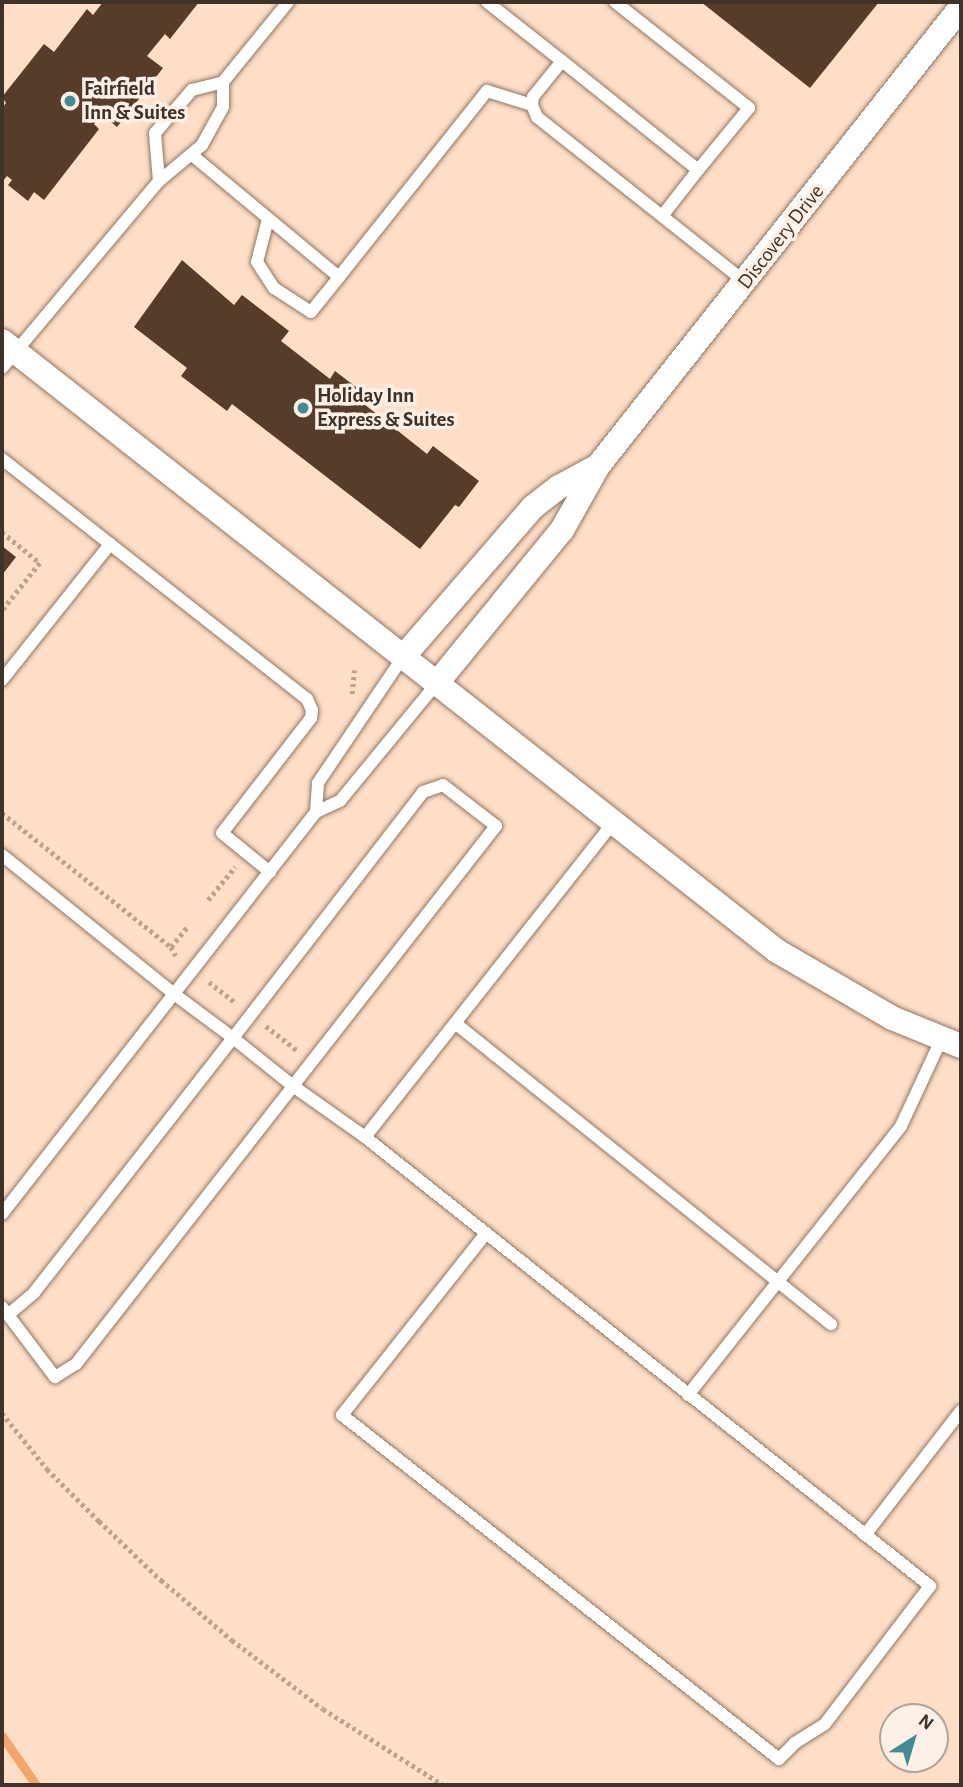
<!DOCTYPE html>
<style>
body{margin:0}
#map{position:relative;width:963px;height:1787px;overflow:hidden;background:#fedec7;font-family:"Alegreya Sans",sans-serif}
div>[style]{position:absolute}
.stream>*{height:9px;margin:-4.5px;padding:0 4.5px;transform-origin:4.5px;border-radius:4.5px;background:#f3a56b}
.building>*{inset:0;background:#563c29}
.path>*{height:4.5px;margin-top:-2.25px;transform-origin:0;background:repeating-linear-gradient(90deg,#bba28f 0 3.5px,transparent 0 7px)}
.roads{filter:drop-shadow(0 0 2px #927561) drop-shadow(0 0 2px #927561)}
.service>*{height:12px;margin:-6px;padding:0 6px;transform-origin:6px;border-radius:6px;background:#fff}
.minor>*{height:24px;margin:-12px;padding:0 12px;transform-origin:12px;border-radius:12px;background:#fff}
.dots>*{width:19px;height:19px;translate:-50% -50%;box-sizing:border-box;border:4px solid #fcefe6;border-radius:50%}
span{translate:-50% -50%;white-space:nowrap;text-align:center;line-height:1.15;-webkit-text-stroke:7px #fcefe6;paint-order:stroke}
.poi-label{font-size:21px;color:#3f3229;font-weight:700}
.left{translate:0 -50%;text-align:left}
.street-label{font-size:21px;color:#3f3229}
.frame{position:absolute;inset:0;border:4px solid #3f3229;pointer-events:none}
.north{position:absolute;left:879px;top:1703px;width:70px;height:70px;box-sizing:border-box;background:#fcefe6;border:2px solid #b0a39a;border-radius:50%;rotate:37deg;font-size:19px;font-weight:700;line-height:28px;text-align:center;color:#3f3229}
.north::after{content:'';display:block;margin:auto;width:24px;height:32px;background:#438a93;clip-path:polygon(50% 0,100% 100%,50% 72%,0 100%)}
</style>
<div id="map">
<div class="stream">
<div style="left:2px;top:1736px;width:60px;rotate:55.2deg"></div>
</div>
<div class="building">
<div style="clip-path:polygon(103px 2px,199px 2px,170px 39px,165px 34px,147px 56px,163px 68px,117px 127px,101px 114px,94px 124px,99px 129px,44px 200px,34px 192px,28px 201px,8px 185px,12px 180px,7px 176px,2px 182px,2px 108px,6px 103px,2px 97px,44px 44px,54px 52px,87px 9px,93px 15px)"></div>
<div style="clip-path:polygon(701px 2px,879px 2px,810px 88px)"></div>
<div style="clip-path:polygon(182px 260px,234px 305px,242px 295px,289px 331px,281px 341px,330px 379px,335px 371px,369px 397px,364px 404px,427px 454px,433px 446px,479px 481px,459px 507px,455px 505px,420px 549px,232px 404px,227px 411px,181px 376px,187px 368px,134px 327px)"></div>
<div style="clip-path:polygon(2px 546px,16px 557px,2px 575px)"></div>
</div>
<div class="path">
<div style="left:2px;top:532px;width:49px;rotate:39.2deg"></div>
<div style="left:40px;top:563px;width:61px;rotate:128.4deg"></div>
<div style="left:352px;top:694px;width:24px;rotate:-85deg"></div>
<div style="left:2px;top:813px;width:216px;rotate:38.4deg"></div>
<div style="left:171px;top:947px;width:10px;rotate:61deg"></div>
<div style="left:208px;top:900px;width:43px;rotate:-50.7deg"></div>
<div style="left:171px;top:947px;width:27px;rotate:-51deg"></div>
<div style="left:209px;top:982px;width:33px;rotate:38deg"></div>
<div style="left:266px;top:1026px;width:41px;rotate:38deg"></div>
<div style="left:2px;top:1413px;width:72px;rotate:51.2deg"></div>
<div style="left:47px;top:1469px;width:74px;rotate:45deg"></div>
<div style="left:99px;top:1521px;width:86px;rotate:43.6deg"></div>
<div style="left:161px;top:1580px;width:93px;rotate:40.2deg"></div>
<div style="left:232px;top:1640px;width:114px;rotate:37.2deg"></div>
<div style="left:323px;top:1709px;width:142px;rotate:32.3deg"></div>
</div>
<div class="roads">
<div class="service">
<div style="left:487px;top:2px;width:95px;rotate:38.2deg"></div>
<div style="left:562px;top:61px;width:46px;rotate:128.9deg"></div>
<div style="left:533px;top:97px;width:8px;rotate:97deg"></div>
<div style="left:532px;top:105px;width:13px;rotate:67deg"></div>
<div style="left:537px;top:117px;width:265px;rotate:38.4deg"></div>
<div style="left:615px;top:2px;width:171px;rotate:38.3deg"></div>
<div style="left:749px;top:108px;width:80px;rotate:129.4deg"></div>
<div style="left:562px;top:61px;width:174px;rotate:38.7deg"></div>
<div style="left:698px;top:170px;width:58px;rotate:128deg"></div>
<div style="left:192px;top:155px;width:191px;rotate:39.7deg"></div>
<div style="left:339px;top:277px;width:238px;rotate:-51.5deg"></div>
<div style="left:487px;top:91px;width:47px;rotate:17.3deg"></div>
<div style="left:159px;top:181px;width:48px;rotate:-94.8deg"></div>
<div style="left:155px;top:133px;width:57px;rotate:-49.3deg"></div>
<div style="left:192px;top:90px;width:32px;rotate:-14deg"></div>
<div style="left:268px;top:219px;width:44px;rotate:104.3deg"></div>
<div style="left:257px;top:262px;width:31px;rotate:57deg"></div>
<div style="left:274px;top:288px;width:44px;rotate:33deg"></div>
<div style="left:311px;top:312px;width:45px;rotate:-51.3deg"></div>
<div style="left:2px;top:368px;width:244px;rotate:-50deg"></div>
<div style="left:159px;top:181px;width:56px;rotate:-39.9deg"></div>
<div style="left:202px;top:145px;width:43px;rotate:-61.1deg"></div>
<div style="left:223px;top:107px;width:25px;rotate:-90deg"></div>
<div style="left:223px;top:82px;width:103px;rotate:-50.9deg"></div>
<div style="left:2px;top:459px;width:388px;rotate:38.2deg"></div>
<div style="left:307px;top:699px;width:12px;rotate:66deg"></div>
<div style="left:312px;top:710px;width:8px;rotate:97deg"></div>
<div style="left:311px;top:718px;width:145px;rotate:127.7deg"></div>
<div style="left:222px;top:833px;width:62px;rotate:39.1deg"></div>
<div style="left:2px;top:680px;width:174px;rotate:-51.5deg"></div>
<div style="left:316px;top:812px;width:29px;rotate:-86deg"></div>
<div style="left:318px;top:783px;width:152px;rotate:-56deg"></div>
<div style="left:2px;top:855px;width:221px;rotate:38.9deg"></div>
<div style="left:174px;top:994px;width:74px;rotate:36.7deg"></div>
<div style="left:233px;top:1038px;width:311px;rotate:-52.3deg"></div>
<div style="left:423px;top:792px;width:21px;rotate:-19deg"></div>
<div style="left:443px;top:785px;width:67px;rotate:37.7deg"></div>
<div style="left:496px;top:826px;width:330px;rotate:128deg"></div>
<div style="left:293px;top:1086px;width:88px;rotate:35.3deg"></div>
<div style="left:365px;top:1137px;width:722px;rotate:38.47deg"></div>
<div style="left:930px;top:1586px;width:173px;rotate:127.3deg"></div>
<div style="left:825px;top:1724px;width:36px;rotate:148deg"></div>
<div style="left:795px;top:1743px;width:23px;rotate:135deg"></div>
<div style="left:779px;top:1759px;width:556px;rotate:-141.79deg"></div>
<div style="left:342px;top:1415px;width:232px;rotate:-51.6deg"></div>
<div style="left:455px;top:1023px;width:482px;rotate:38.7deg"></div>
<div style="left:365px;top:1137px;width:402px;rotate:-51.7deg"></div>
<div style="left:2px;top:1214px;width:510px;rotate:-52.01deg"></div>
<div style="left:316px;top:812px;width:26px;rotate:-25deg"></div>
<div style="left:340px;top:801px;width:153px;rotate:-50.6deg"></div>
<div style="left:2px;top:1307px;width:88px;rotate:52.9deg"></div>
<div style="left:55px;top:1377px;width:25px;rotate:-32deg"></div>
<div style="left:76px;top:1364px;width:353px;rotate:-52deg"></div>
<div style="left:293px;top:1086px;width:77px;rotate:-141.3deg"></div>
<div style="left:233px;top:1038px;width:323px;rotate:128deg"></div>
<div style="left:34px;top:1293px;width:34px;rotate:140deg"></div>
<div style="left:688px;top:1395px;width:343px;rotate:-51.6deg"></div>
<div style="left:901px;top:1126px;width:97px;rotate:-65deg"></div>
<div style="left:865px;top:1535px;width:157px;rotate:-52.3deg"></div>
</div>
<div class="minor">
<div style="left:2px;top:341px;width:986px;rotate:38.21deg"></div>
<div style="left:777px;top:951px;width:133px;rotate:30.2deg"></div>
<div style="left:892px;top:1018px;width:74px;rotate:22.1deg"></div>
<div style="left:403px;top:657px;width:198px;rotate:-49.1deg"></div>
<div style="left:533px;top:507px;width:33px;rotate:-38deg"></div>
<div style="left:559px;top:487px;width:44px;rotate:-28.3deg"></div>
<div style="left:437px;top:683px;width:198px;rotate:-50.8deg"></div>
<div style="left:562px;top:530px;width:73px;rotate:-60.6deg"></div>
<div style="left:598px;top:466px;width:585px;rotate:-51.66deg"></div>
</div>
</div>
<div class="dots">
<div style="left:70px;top:101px;background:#438a93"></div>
<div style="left:303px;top:408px;background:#438a93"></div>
</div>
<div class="poi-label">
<span class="left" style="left:84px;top:101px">Fairfield<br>Inn &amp; Suites</span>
<span class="left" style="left:317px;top:408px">Holiday Inn<br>Express &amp; Suites</span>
</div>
<div class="street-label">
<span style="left:781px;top:237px;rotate:-52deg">Discovery Drive</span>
</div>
<div class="frame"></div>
<div class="north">N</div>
</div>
